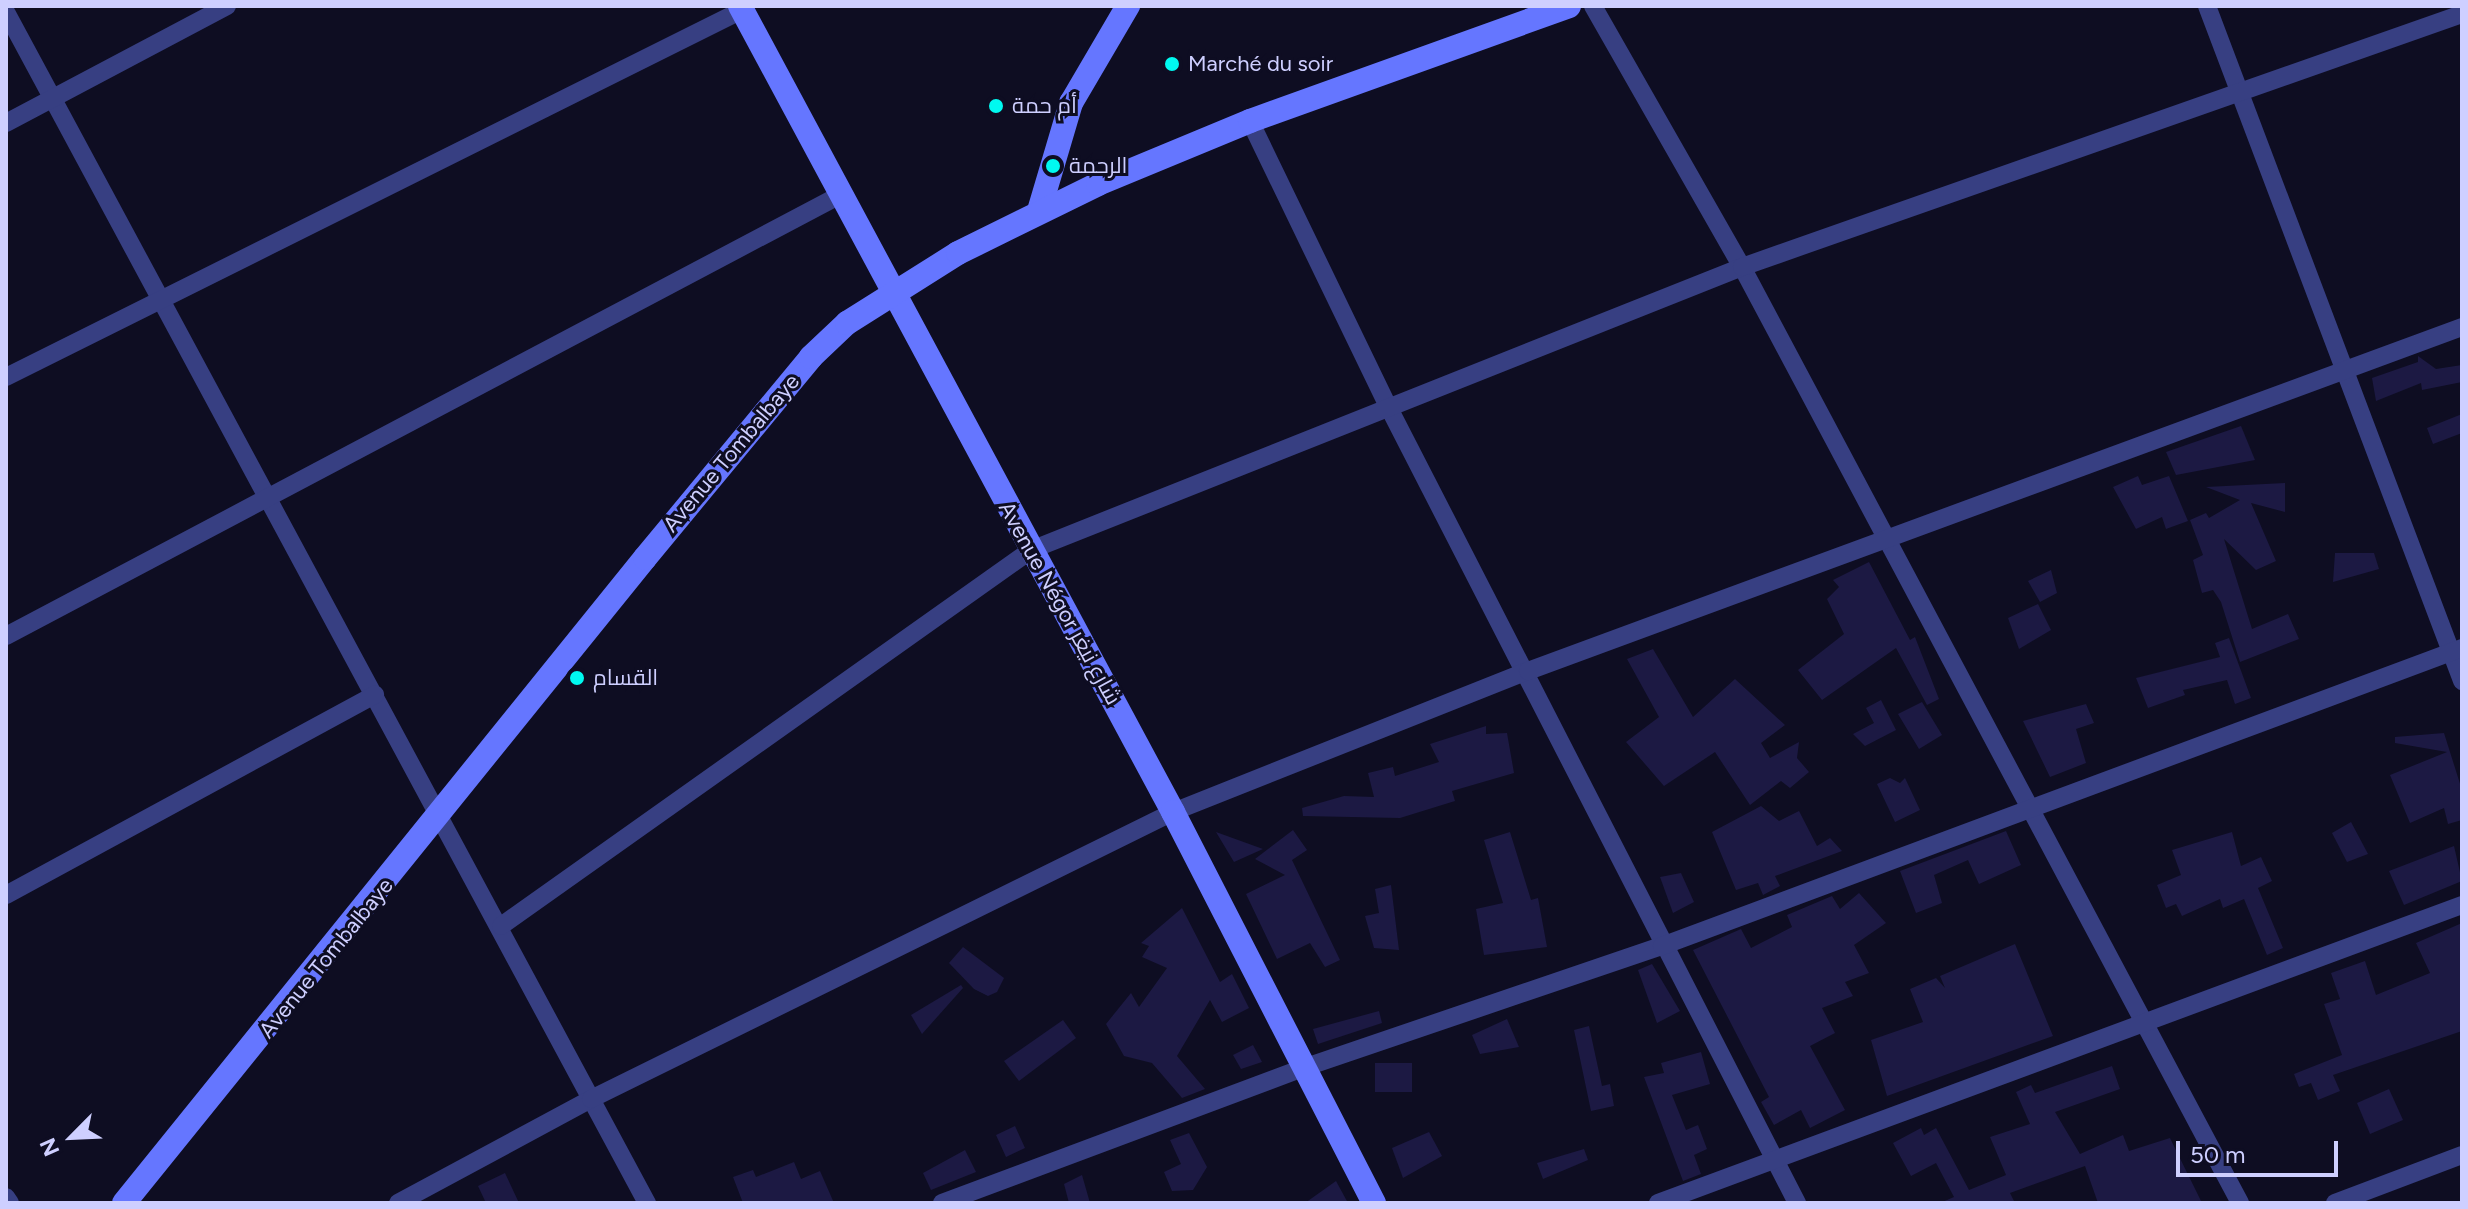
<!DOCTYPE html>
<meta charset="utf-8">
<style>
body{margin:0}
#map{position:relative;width:2468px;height:1209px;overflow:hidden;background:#0e0d22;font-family:Figtree,Cairo,sans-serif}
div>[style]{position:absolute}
.building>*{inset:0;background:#1c1943}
.street>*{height:18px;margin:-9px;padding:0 9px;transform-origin:9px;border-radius:9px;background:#373f82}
.secondary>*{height:24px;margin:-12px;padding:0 12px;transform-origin:12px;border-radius:12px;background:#6576ff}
.dots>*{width:22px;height:22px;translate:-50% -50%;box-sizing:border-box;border:4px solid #0e0d22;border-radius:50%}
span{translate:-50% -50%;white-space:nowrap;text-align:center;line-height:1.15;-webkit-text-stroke:6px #0e0d22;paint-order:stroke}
.poi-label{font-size:22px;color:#cecfff}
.left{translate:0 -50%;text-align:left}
.street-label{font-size:22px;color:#cecfff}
.frame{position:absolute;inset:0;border:8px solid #cecfff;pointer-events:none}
.north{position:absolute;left:32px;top:1097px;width:80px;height:80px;-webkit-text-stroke:6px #0e0d22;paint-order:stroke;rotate:246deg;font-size:22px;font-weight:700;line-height:32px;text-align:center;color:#cecfff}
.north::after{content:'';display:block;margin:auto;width:28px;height:36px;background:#cecfff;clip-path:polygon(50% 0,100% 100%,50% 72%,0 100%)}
.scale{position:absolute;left:2176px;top:1141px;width:162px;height:36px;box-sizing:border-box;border:4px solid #cecfff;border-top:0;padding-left:10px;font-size:24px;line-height:28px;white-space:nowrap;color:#cecfff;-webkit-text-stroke:6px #0e0d22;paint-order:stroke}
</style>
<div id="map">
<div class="building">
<div style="clip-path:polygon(2418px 356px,2436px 369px,2462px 365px,2462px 382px,2422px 390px,2421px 383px,2376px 401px,2372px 378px,2418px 362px)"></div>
<div style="clip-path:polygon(2462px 414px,2462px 433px,2433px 444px,2427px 428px)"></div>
<div style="clip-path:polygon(2241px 426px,2255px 460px,2176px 475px,2166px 452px)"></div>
<div style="clip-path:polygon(2138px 476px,2142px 485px,2169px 476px,2188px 521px,2166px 529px,2162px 517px,2136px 529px,2113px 487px)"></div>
<div style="clip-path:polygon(2285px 483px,2285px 512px,2251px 503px,2276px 561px,2256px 570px,2224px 539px,2252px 629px,2288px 614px,2299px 639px,2240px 662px,2221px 602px,2213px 590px,2202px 593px,2193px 560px,2203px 555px,2190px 520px,2206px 513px,2209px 518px,2240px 500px,2206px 487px)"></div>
<div style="clip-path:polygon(2335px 553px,2374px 553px,2379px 569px,2333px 582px)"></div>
<div style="clip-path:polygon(1869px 562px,1910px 640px,1915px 637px,1939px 699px,1927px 705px,1896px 648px,1822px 700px,1798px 670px,1844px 634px,1827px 599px,1839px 587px,1833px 580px)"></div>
<div style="clip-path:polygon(2051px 570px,2057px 593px,2040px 602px,2028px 581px)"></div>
<div style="clip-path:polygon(2038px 604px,2051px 630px,2019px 649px,2008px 618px)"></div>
<div style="clip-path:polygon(2229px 638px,2251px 698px,2235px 704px,2227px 680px,2183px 690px,2185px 695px,2148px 708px,2136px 678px,2220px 657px,2215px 643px)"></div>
<div style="clip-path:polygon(1653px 649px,1693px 717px,1735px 679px,1785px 725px,1761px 743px,1770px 758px,1799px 742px,1797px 758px,1809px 772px,1790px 788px,1781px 781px,1750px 805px,1715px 752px,1664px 786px,1626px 742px,1659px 717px,1627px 659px)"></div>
<div style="clip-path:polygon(1881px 700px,1896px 730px,1865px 746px,1853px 734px,1874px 723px,1866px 708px)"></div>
<div style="clip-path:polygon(1922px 702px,1942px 735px,1919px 749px,1898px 714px)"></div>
<div style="clip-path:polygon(2086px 704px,2094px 723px,2076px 729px,2086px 763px,2050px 777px,2023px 721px)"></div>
<div style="clip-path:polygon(1486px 726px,1486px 734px,1507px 733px,1514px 773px,1452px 791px,1455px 801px,1400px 818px,1303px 816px,1302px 808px,1344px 796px,1374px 797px,1368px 773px,1393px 767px,1395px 776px,1439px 762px,1430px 744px)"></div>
<div style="clip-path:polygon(2444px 733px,2462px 790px,2462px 820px,2448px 824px,2444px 808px,2410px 823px,2390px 775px,2447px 752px,2395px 743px,2395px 737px)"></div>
<div style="clip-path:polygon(1890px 778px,1900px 783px,1905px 778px,1920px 810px,1895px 822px,1877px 784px)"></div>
<div style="clip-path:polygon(1761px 806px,1779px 821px,1799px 811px,1817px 846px,1830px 838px,1842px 851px,1775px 876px,1780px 886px,1763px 895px,1758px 883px,1736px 890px,1712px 832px)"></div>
<div style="clip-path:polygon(2351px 822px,2368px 854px,2347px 862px,2332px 833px)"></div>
<div style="clip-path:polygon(1293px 830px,1307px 850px,1292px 860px,1340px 960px,1325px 967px,1310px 943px,1277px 959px,1246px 894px,1285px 875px,1255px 859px)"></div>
<div style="clip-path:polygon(2006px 831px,2021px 865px,1979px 884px,1968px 860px,1934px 875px,1942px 903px,1916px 913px,1900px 871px)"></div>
<div style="clip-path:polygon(1216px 832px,1263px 849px,1234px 862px)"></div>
<div style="clip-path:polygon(1510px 832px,1531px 900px,1538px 898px,1547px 947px,1484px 955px,1476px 909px,1503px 903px,1484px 840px)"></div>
<div style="clip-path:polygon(2232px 832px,2241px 866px,2261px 857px,2272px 881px,2258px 888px,2283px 948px,2267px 955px,2244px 899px,2223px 908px,2220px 899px,2182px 916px,2176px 904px,2166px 908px,2157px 885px,2181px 875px,2172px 850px)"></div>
<div style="clip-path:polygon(2454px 846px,2462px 881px,2404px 905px,2389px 871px)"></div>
<div style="clip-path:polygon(1681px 873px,1694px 902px,1673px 913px,1660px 877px)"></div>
<div style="clip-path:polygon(1391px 885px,1399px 950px,1374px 948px,1365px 916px,1379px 913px,1375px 889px)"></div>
<div style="clip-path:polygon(1859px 893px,1886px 923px,1854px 945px,1869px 973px,1845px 982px,1853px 996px,1822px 1008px,1835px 1033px,1810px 1046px,1845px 1110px,1810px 1128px,1801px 1110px,1774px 1125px,1761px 1102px,1769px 1097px,1693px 950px,1741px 929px,1751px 948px,1792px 927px,1787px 915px,1832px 896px,1840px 909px)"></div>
<div style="clip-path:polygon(1182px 908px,1220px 982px,1232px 974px,1249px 1008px,1222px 1022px,1210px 1000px,1177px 1056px,1205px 1089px,1182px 1098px,1152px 1063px,1124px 1056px,1106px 1024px,1131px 993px,1139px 1007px,1167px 968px,1142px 957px,1149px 946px,1141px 943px)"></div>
<div style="clip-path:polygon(2462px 923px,2462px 1031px,2333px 1075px,2340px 1091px,2318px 1100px,2311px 1083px,2299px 1087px,2294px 1074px,2342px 1055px,2324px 1004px,2340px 999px,2331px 973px,2365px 961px,2376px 995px,2430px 973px,2416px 943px)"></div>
<div style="clip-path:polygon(2015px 944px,2053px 1036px,1887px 1096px,1871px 1040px,1923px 1022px,1910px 989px,1936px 978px,1945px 988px,1940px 976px)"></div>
<div style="clip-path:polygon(963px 947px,1004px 978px,997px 992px,988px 996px,974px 989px,949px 963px)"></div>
<div style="clip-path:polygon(1652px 964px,1680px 1011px,1657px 1023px,1638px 970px)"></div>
<div style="clip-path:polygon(961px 985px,963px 988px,922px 1034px,911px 1015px)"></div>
<div style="clip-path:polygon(1379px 1011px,1382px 1023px,1318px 1044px,1313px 1029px)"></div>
<div style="clip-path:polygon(1507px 1019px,1519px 1047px,1480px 1054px,1472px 1035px)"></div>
<div style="clip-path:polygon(1063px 1020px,1076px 1038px,1019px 1081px,1004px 1061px)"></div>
<div style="clip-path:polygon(1589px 1026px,1602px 1086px,1610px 1084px,1614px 1106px,1591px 1111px,1574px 1030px)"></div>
<div style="clip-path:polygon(1253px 1045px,1262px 1062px,1241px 1069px,1233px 1055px)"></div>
<div style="clip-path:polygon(1701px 1052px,1710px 1084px,1672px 1095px,1686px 1130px,1698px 1125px,1707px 1149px,1694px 1155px,1701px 1174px,1683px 1181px,1644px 1077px,1664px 1073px,1661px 1063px)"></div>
<div style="clip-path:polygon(1375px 1063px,1412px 1063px,1412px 1092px,1375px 1092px)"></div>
<div style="clip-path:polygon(2112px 1066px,2120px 1089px,2055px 1112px,2080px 1154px,2123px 1135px,2129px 1151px,2170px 1138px,2202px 1203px,2098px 1203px,2085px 1166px,2010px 1193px,2015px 1203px,1940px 1203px,1954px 1197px,1936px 1163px,1911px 1176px,1893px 1143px,1921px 1128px,1924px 1135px,1936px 1128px,1969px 1190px,2006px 1175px,1990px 1137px,2030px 1124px,2016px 1092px,2031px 1085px,2035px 1093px)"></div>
<div style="clip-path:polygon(2389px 1089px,2403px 1120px,2370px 1134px,2357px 1103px)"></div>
<div style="clip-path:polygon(1015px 1126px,1025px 1148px,1006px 1157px,996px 1135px)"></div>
<div style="clip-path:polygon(1429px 1132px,1442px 1156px,1403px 1178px,1392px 1148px)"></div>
<div style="clip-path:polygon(1189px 1133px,1207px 1167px,1193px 1190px,1172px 1191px,1164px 1172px,1181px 1164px,1170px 1140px)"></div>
<div style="clip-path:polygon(1584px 1149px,1588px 1160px,1543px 1179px,1537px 1163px)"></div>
<div style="clip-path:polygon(965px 1150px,976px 1172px,931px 1190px,923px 1173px)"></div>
<div style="clip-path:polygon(794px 1162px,801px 1179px,820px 1171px,834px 1203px,743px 1203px,733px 1177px,753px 1170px,756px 1177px)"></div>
<div style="clip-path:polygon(505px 1173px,519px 1203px,486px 1203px,478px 1186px)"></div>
<div style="clip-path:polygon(1082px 1175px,1090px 1203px,1069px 1203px,1064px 1184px)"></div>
<div style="clip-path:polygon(1336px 1181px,1348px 1203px,1305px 1203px)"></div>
</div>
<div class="street">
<div style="left:1593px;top:6px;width:301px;rotate:60.3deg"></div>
<div style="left:1742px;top:267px;width:1060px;rotate:61.98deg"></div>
<div style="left:2207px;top:6px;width:722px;rotate:69.3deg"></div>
<div style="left:6px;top:12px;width:1353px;rotate:61.71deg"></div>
<div style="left:1250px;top:121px;width:319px;rotate:64.2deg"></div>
<div style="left:1389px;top:408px;width:894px;rotate:62.83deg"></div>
<div style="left:6px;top:123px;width:250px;rotate:-27.9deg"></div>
<div style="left:6px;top:377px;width:822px;rotate:-26.5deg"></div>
<div style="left:6px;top:636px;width:943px;rotate:-27.87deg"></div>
<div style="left:6px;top:895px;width:420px;rotate:-28.5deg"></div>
<div style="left:501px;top:926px;width:650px;rotate:-35.35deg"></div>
<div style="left:1031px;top:550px;width:765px;rotate:-21.7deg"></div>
<div style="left:1742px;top:267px;width:763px;rotate:-19.36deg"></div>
<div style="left:6px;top:1197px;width:7px;rotate:56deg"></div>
<div style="left:398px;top:1203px;width:219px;rotate:-28.3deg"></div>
<div style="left:591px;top:1099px;width:649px;rotate:-26.25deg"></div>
<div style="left:1173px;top:812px;width:382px;rotate:-21.7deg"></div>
<div style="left:1528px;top:671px;width:995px;rotate:-20.22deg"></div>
<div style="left:942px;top:1203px;width:385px;rotate:-20.5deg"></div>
<div style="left:1303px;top:1068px;width:379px;rotate:-18.8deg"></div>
<div style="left:1662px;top:946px;width:854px;rotate:-20.43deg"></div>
<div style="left:1658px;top:1203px;width:857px;rotate:-20.34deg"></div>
<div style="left:2335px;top:1203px;width:136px;rotate:-20.7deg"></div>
</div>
<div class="secondary">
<div style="left:740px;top:6px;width:915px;rotate:61.75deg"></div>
<div style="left:1173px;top:812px;width:440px;rotate:62.8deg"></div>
<div style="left:1039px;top:211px;width:113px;rotate:-73.5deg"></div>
<div style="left:1071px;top:103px;width:113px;rotate:-59.6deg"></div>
<div style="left:124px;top:1203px;width:829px;rotate:-51.07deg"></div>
<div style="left:645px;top:558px;width:261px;rotate:-50.4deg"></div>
<div style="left:811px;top:357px;width:50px;rotate:-43.4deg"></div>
<div style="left:847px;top:323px;width:131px;rotate:-32.2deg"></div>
<div style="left:958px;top:253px;width:156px;rotate:-26.2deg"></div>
<div style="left:1098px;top:184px;width:165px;rotate:-22.5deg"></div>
<div style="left:1250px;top:121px;width:339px;rotate:-19.8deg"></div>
</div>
<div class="dots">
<div style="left:1172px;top:64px;background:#00f9f0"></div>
<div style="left:996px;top:106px;background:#00f9f0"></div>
<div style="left:1053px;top:166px;background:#00f9f0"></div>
<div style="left:577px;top:678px;background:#00f9f0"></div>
</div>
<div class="poi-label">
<span class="left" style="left:1188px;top:64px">Marché du soir</span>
<span class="left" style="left:1012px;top:106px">أم حمة</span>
<span class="left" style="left:1069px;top:166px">الرحمة</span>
<span class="left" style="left:593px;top:678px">القسام</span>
</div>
<div class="street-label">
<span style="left:731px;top:453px;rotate:-50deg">Avenue Tombalbaye</span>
<span style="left:1060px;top:603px;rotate:61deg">Avenue Négor شارع نيغر</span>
<span style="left:326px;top:958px;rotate:-51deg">Avenue Tombalbaye</span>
</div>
<div class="frame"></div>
<div class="north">N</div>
<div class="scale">50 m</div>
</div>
